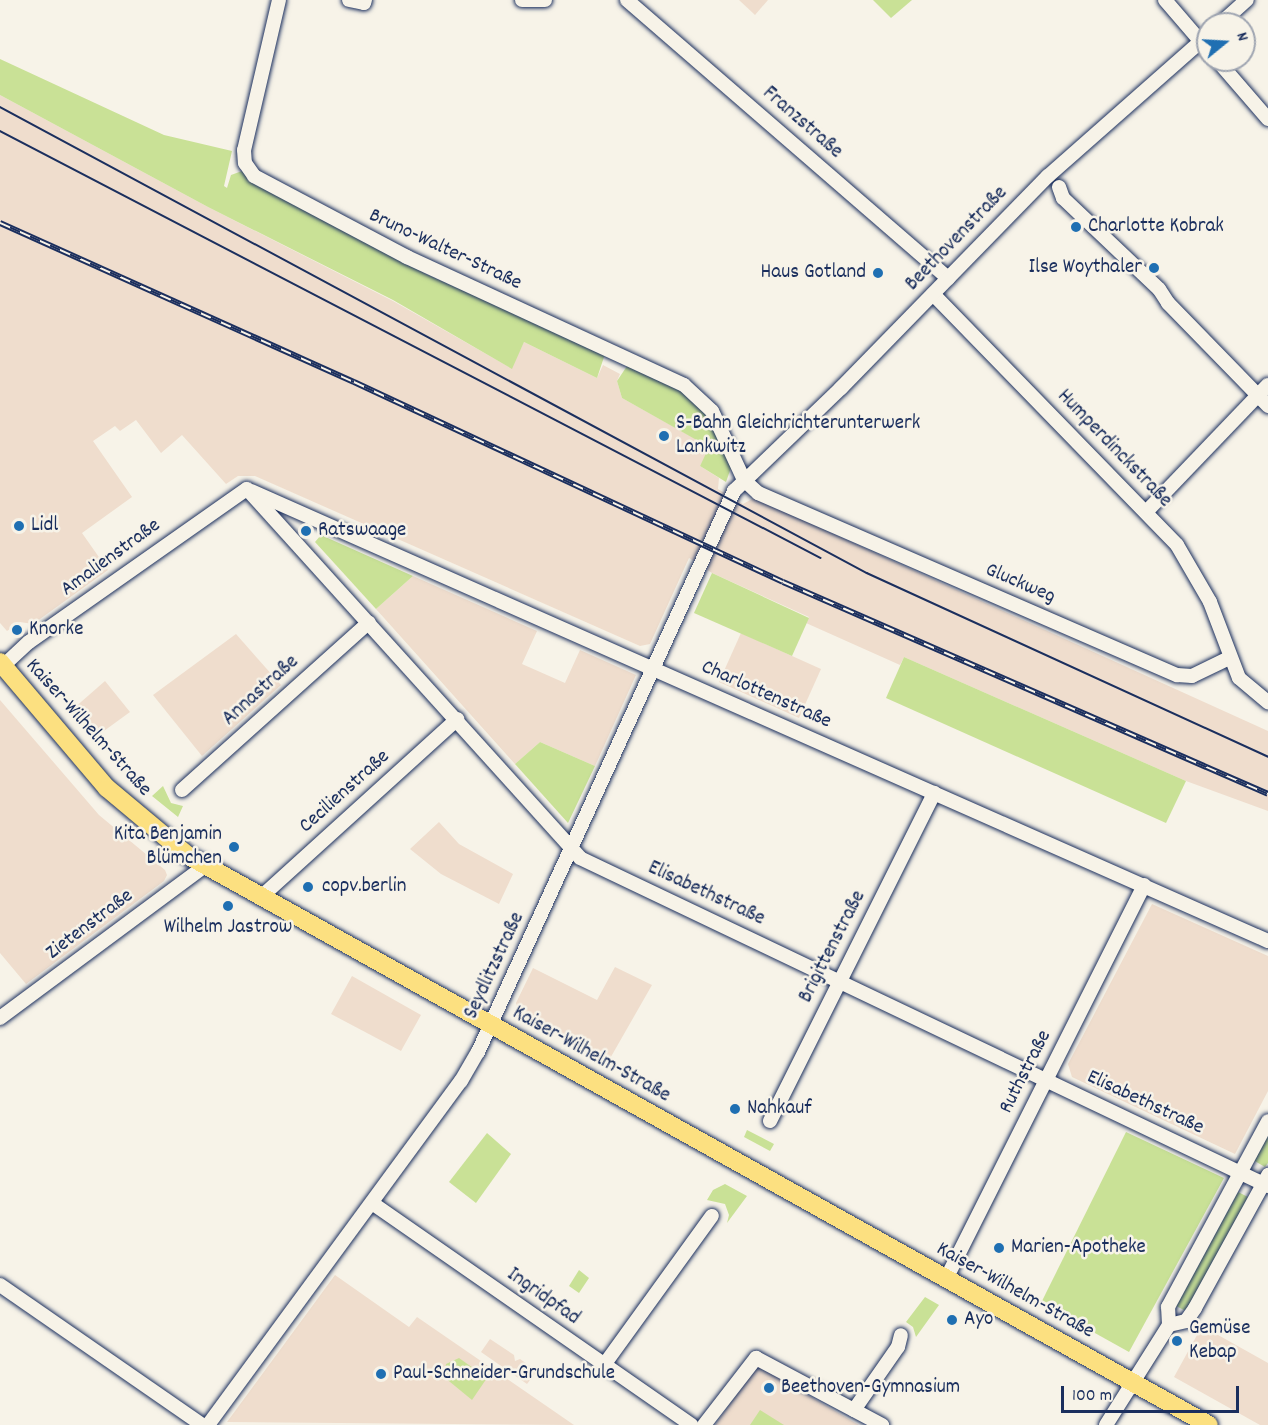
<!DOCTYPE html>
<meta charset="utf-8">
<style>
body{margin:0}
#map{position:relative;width:1268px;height:1425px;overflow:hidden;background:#f7f3e8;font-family:Dekko,sans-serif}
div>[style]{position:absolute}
.built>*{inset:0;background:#efddcd}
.green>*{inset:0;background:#c9e196}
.roads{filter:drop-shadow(0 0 2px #1b2f5e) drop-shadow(0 0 2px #1b2f5e)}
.minor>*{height:14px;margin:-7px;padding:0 7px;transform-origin:7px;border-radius:7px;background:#f7f3e8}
.major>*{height:18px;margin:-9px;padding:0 9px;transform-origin:9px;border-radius:9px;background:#fce080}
.tram>*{height:1.5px;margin:-0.75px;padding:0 0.75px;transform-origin:0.75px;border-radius:0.75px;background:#1b2f5e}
.rail>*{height:6px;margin-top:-3px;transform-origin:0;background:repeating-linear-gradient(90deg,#f7f3e8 0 11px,#1b2f5e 0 22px);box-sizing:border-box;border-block:2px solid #1b2f5e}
.dots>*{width:16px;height:16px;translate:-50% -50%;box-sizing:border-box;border:3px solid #f7f3e8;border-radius:50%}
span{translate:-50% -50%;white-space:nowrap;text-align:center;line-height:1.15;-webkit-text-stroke:5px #f7f3e8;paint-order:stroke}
.street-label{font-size:21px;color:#1b2f5e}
.poi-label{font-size:21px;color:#1b2f5e}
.left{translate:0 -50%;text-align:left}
.right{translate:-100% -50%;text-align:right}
.north{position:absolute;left:1196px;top:12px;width:60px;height:60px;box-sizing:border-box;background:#f7f3e8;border:2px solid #9fa5b1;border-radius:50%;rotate:72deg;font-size:16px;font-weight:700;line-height:24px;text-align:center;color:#1b2f5e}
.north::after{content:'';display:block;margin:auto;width:21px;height:27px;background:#1f6fb2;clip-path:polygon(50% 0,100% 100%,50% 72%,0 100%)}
.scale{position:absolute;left:1061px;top:1386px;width:178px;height:27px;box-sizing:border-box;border:3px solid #1b2f5e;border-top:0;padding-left:8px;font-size:18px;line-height:21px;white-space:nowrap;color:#1b2f5e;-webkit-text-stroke:4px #f7f3e8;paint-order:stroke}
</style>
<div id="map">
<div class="built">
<div style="clip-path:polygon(739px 0,768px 0,755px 15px)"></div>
<div style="clip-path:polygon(0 95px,208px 207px,393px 301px,511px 368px,524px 342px,597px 378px,603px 365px,620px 374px,617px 381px,622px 398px,710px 447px,700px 466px,719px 478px,718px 489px,743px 504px,754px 498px,1268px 731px,1268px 811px,1186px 781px,904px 657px,900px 665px,806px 623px,809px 617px,712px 573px,689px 558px,650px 644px,640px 646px,255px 476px,238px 476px,226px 484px,182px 435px,161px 453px,136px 420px,120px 431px,115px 426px,93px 441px,132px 497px,82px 533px,108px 570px,33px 624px,20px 622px,7px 631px,0 623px)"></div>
<div style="clip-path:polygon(413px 576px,537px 631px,522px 664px,565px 683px,580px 650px,636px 675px,595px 766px,540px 742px,515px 764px,376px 609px)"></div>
<div style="clip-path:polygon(741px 633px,821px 669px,799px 718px,719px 682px)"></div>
<div style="clip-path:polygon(236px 634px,281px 685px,202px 756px,153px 695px)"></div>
<div style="clip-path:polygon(105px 681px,130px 712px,97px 736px,73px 709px)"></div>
<div style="clip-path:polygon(0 700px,99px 815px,165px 870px,167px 875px,164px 881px,26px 984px,0 953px)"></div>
<div style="clip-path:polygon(439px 822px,459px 844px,513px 874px,499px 904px,441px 874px,410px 849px)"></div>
<div style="clip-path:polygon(1152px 904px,1268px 956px,1268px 1091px,1235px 1154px,1072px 1077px,1068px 1064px)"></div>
<div style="clip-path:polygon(533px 968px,597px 1000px,615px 967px,652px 985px,608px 1062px,518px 1010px,516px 1003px)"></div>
<div style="clip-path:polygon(352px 976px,421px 1015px,401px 1051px,331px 1014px)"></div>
<div style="clip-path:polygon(335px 1275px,409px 1327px,417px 1317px,574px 1425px,227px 1422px)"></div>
<div style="clip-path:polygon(1202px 1326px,1268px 1363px,1268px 1425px,1260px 1425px,1174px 1377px)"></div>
<div style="clip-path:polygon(490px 1339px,514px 1355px,515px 1361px,520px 1359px,537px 1371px,527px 1384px,481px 1352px)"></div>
<div style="clip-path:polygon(758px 1365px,770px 1373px,859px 1425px,715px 1425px)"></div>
</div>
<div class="green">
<div style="clip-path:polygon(873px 0,912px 0,891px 18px)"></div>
<div style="clip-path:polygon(0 59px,164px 135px,232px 151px,224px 186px,227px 188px,231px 175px,242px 171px,250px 181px,426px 274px,605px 354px,597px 378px,524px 342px,512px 369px,393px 300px,208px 207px,0 95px)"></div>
<div style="clip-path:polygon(627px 366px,676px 386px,709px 415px,732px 465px,726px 482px,700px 466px,709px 447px,622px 398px,617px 381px)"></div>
<div style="clip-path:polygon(321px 535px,413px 576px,376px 609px,315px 542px)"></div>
<div style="clip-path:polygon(712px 573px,809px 618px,792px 656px,694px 613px)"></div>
<div style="clip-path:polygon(904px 657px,1186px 781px,1166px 823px,886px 698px)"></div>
<div style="clip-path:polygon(540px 742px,595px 766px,568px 823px,515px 764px)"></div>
<div style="clip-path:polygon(163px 786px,171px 803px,183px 806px,178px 817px,152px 796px)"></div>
<div style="clip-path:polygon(747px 1130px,774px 1144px,770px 1151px,744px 1137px)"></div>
<div style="clip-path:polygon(1268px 1131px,1268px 1163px,1265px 1167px,1253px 1160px)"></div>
<div style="clip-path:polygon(1126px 1132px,1224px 1178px,1129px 1352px,1041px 1303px)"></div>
<div style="clip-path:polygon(487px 1133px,511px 1154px,476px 1203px,449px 1182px)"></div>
<div style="clip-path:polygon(725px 1184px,747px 1196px,727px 1223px,729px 1215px,725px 1204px,707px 1200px,713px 1190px)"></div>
<div style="clip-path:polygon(1238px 1192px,1248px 1197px,1186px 1311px,1176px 1306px)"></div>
<div style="clip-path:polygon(579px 1270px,589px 1278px,579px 1293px,569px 1286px)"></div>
<div style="clip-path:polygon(925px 1297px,939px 1305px,916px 1337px,913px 1327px,906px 1322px)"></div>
<div style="clip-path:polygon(459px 1358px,487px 1378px,472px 1400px,444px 1377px,446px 1364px)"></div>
<div style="clip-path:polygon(760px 1410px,784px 1425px,750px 1425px)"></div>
</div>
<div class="roads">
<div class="minor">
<div style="left:279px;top:0;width:154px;rotate:103.1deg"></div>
<div style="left:244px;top:150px;width:13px;rotate:86deg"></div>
<div style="left:245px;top:163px;width:16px;rotate:55deg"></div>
<div style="left:254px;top:176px;width:173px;rotate:27.9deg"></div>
<div style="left:407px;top:257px;width:305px;rotate:24.8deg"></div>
<div style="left:684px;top:385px;width:38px;rotate:43deg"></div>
<div style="left:712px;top:411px;width:76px;rotate:65.1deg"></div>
<div style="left:744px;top:480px;width:19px;rotate:43deg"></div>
<div style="left:758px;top:493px;width:457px;rotate:23.5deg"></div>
<div style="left:1177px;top:675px;width:15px;rotate:4deg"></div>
<div style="left:1192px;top:676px;width:41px;rotate:-25.9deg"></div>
<div style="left:349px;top:0;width:15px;rotate:11deg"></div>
<div style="left:364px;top:3px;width:3px;rotate:-72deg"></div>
<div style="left:522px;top:0;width:23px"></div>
<div style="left:627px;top:0;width:425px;rotate:40.9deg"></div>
<div style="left:1165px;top:0;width:66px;rotate:49.3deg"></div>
<div style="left:1220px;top:24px;width:36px;rotate:-42deg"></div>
<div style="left:1217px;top:60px;width:78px;rotate:49.2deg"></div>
<div style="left:1059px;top:187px;width:12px;rotate:70deg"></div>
<div style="left:1063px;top:198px;width:132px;rotate:43.5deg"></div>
<div style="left:1159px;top:289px;width:17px;rotate:57deg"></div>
<div style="left:1168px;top:303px;width:144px;rotate:45.8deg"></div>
<div style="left:933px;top:294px;width:350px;rotate:45.8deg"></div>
<div style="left:1177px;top:545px;width:66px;rotate:59.9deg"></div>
<div style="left:1210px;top:602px;width:81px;rotate:69.1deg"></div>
<div style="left:1239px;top:678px;width:38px;rotate:40deg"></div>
<div style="left:247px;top:489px;width:497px;rotate:47.9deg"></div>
<div style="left:580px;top:858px;width:762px;rotate:25.49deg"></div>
<div style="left:251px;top:491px;width:1112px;rotate:23.87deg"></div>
<div style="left:1146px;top:512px;width:176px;rotate:-46.2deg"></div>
<div style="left:3px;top:666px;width:35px;rotate:-43deg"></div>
<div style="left:29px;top:642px;width:266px;rotate:-35.1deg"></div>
<div style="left:182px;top:790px;width:251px;rotate:-41.9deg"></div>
<div style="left:261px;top:897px;width:265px;rotate:-42.2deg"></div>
<div style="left:0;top:1018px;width:255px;rotate:-36.6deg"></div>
<div style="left:770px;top:1121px;width:367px;rotate:-63.4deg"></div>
<div style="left:372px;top:1203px;width:389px;rotate:34.8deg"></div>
<div style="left:946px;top:1279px;width:441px;rotate:-63.3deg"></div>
<div style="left:0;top:1285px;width:246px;rotate:34.7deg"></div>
<div style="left:1169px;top:1325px;width:17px;rotate:-13deg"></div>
<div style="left:1186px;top:1321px;width:16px;rotate:-55deg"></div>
<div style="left:1195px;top:1308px;width:152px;rotate:-61.2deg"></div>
<div style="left:604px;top:1365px;width:184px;rotate:-54.1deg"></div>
<div style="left:854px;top:1410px;width:77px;rotate:-55.1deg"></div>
<div style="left:898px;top:1347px;width:12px;rotate:-76deg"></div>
<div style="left:208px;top:1425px;width:427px;rotate:-53.7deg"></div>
<div style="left:461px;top:1081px;width:34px;rotate:-60deg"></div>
<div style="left:478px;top:1052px;width:617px;rotate:-65.47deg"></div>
<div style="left:734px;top:491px;width:149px;rotate:-43.9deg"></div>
<div style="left:841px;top:388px;width:296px;rotate:-45.7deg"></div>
<div style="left:1048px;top:176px;width:213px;rotate:-41.4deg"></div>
<div style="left:704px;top:1425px;width:85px;rotate:-52.2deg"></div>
<div style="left:756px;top:1358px;width:143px;rotate:28deg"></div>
<div style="left:1106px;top:1425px;width:118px;rotate:-57.8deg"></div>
<div style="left:1169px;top:1325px;width:18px;rotate:-93deg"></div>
<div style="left:1168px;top:1307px;width:211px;rotate:-61.7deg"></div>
</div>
<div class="major">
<div style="left:0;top:662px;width:165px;rotate:49.7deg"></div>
<div style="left:107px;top:788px;width:104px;rotate:39.9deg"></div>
<div style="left:187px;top:855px;width:1170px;rotate:29.15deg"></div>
</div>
</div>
<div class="tram">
<div style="left:0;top:107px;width:984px;rotate:28.26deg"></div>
<div style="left:867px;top:573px;width:441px;rotate:24.6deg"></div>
<div style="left:0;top:131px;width:925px;rotate:27.48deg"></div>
</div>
<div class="rail">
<div style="left:0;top:223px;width:388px;rotate:24.2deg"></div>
<div style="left:354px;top:382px;width:473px;rotate:25deg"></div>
<div style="left:783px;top:582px;width:529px;rotate:23.61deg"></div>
</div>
<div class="dots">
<div style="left:1076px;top:227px;background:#1f6fb2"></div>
<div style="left:1154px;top:268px;background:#1f6fb2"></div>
<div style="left:878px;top:273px;background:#1f6fb2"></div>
<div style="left:664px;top:436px;background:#1f6fb2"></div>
<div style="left:19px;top:526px;background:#1f6fb2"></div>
<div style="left:306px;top:531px;background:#1f6fb2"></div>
<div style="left:17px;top:630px;background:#1f6fb2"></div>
<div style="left:234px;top:847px;background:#1f6fb2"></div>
<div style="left:308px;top:887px;background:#1f6fb2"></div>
<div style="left:228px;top:906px;background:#1f6fb2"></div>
<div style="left:735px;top:1109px;background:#1f6fb2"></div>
<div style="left:999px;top:1248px;background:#1f6fb2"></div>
<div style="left:952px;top:1320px;background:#1f6fb2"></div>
<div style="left:1177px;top:1341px;background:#1f6fb2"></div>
<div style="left:381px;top:1374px;background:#1f6fb2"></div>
<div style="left:769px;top:1388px;background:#1f6fb2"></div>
</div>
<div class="street-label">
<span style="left:802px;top:123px;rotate:41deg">Franzstraße</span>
<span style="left:957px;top:239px;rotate:-46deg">Beethovenstraße</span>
<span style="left:445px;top:250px;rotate:25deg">Bruno-Walter-Straße</span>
<span style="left:1114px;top:449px;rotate:46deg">Humperdinckstraße</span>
<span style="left:111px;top:558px;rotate:-36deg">Amalienstraße</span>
<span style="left:1020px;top:584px;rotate:23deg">Gluckweg</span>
<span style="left:261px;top:691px;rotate:-42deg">Annastraße</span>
<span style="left:766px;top:695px;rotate:24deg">Charlottenstraße</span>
<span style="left:88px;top:728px;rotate:48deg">Kaiser-Wilhelm-Straße</span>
<span style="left:345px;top:792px;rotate:-42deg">Cecilienstraße</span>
<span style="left:706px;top:894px;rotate:25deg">Elisabethstraße</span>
<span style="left:90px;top:925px;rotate:-37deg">Zietenstraße</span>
<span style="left:833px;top:947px;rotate:-63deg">Brigittenstraße</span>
<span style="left:495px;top:966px;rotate:-65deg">Seydlitzstraße</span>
<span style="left:591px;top:1055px;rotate:29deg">Kaiser-Wilhelm-Straße</span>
<span style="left:1026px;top:1072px;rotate:-63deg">Ruthstraße</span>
<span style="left:1145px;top:1103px;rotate:25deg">Elisabethstraße</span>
<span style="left:1015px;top:1291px;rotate:29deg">Kaiser-Wilhelm-Straße</span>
<span style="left:543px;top:1297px;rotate:35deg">Ingridpfad</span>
</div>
<div class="poi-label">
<span class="left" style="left:1088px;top:227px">Charlotte Kobrak</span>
<span class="right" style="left:1142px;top:268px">Ilse Woythaler</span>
<span class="right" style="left:866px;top:273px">Haus Gotland</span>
<span class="left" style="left:676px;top:436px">S-Bahn Gleichrichterunterwerk<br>Lankwitz</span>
<span class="left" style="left:31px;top:526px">Lidl</span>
<span class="left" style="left:318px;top:531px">Ratswaage</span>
<span class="left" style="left:29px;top:630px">Knorke</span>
<span class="right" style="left:222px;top:847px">Kita Benjamin<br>Blümchen</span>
<span class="left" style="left:322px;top:887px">copv.berlin</span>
<span style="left:228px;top:928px">Wilhelm Jastrow</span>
<span class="left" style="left:747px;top:1109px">Nahkauf</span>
<span class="left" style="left:1011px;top:1248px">Marien-Apotheke</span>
<span class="left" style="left:964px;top:1320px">Ayo</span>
<span class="left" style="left:1189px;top:1341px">Gemüse<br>Kebap</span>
<span class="left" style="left:393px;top:1374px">Paul-Schneider-Grundschule</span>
<span class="left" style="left:781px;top:1388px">Beethoven-Gymnasium</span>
</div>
<div class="north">N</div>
<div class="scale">100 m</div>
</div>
